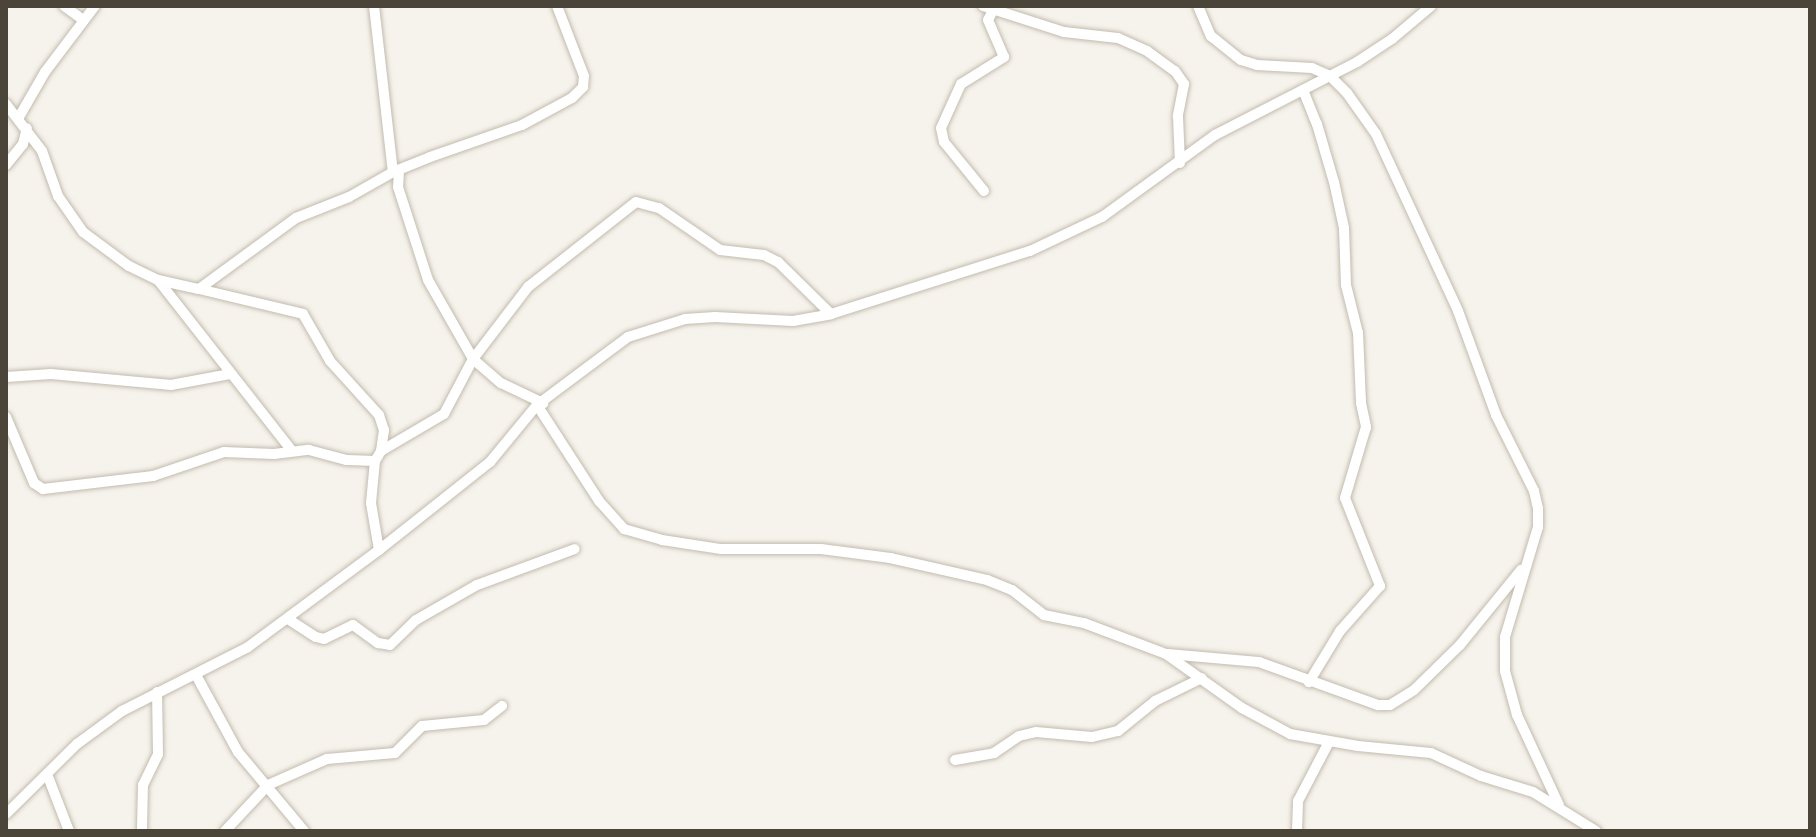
<!DOCTYPE html>
<style>
body{margin:0}
#map{position:relative;width:1816px;height:837px;overflow:hidden;background:#f6f3ec;font-family:"Public Sans",sans-serif}
div>[style]{position:absolute}
.roads{filter:drop-shadow(0 0 2px #c2bbae) drop-shadow(0 0 2px #c2bbae)}
.minor>*{height:10px;margin:-5px;padding:0 5px;transform-origin:5px;border-radius:5px;background:#fff}
span{translate:-50% -50%;white-space:nowrap;text-align:center;line-height:1.15;-webkit-text-stroke:6px #fff;paint-order:stroke}
.frame{position:absolute;inset:0;border:8px solid #4b4439;pointer-events:none}
</style>
<div id="map">
<div class="roads">
<div class="minor">
<div style="left:64px;top:6px;width:24px;rotate:36deg"></div>
<div style="left:374px;top:6px;width:167px;rotate:83.5deg"></div>
<div style="left:983px;top:6px;width:85px;rotate:17.8deg"></div>
<div style="left:1064px;top:32px;width:54px;rotate:6.3deg"></div>
<div style="left:1118px;top:38px;width:32px;rotate:24deg"></div>
<div style="left:1147px;top:51px;width:34px;rotate:36deg"></div>
<div style="left:1175px;top:71px;width:16px;rotate:55deg"></div>
<div style="left:1184px;top:84px;width:33px;rotate:101deg"></div>
<div style="left:1178px;top:116px;width:47px;rotate:87.6deg"></div>
<div style="left:1198px;top:6px;width:33px;rotate:67deg"></div>
<div style="left:1211px;top:36px;width:38px;rotate:39deg"></div>
<div style="left:1241px;top:60px;width:17px;rotate:17deg"></div>
<div style="left:1257px;top:65px;width:55px;rotate:3.1deg"></div>
<div style="left:1312px;top:68px;width:20px;rotate:24deg"></div>
<div style="left:1330px;top:76px;width:24px;rotate:45deg"></div>
<div style="left:1347px;top:93px;width:50px;rotate:54.7deg"></div>
<div style="left:1376px;top:134px;width:195px;rotate:65.1deg"></div>
<div style="left:1458px;top:311px;width:111px;rotate:69.9deg"></div>
<div style="left:1496px;top:415px;width:85px;rotate:63.4deg"></div>
<div style="left:1534px;top:491px;width:17px;rotate:77deg"></div>
<div style="left:1538px;top:508px;width:19px;rotate:90deg"></div>
<div style="left:1538px;top:527px;width:115px;rotate:106.7deg"></div>
<div style="left:1505px;top:637px;width:34px;rotate:90deg"></div>
<div style="left:1505px;top:671px;width:46px;rotate:74.7deg"></div>
<div style="left:1517px;top:715px;width:99px;rotate:65deg"></div>
<div style="left:1303px;top:90px;width:37px;rotate:68deg"></div>
<div style="left:1317px;top:124px;width:60px;rotate:73.7deg"></div>
<div style="left:1334px;top:182px;width:47px;rotate:77.7deg"></div>
<div style="left:1344px;top:228px;width:57px;rotate:88deg"></div>
<div style="left:1346px;top:285px;width:49px;rotate:76deg"></div>
<div style="left:1358px;top:333px;width:70px;rotate:87.5deg"></div>
<div style="left:1361px;top:403px;width:25px;rotate:78deg"></div>
<div style="left:1366px;top:427px;width:74px;rotate:106.5deg"></div>
<div style="left:1345px;top:498px;width:95px;rotate:68.3deg"></div>
<div style="left:1380px;top:586px;width:60px;rotate:131.6deg"></div>
<div style="left:1340px;top:631px;width:60px;rotate:121.3deg"></div>
<div style="left:6px;top:104px;width:59px;rotate:52.5deg"></div>
<div style="left:42px;top:151px;width:48px;rotate:70.4deg"></div>
<div style="left:58px;top:196px;width:44px;rotate:55.2deg"></div>
<div style="left:83px;top:232px;width:57px;rotate:36.5deg"></div>
<div style="left:129px;top:266px;width:32px;rotate:26deg"></div>
<div style="left:158px;top:280px;width:42px;rotate:12.4deg"></div>
<div style="left:199px;top:289px;width:120px;rotate:-36.2deg"></div>
<div style="left:296px;top:218px;width:57px;rotate:-21.6deg"></div>
<div style="left:349px;top:197px;width:51px;rotate:-29.6deg"></div>
<div style="left:393px;top:172px;width:40px;rotate:-22deg"></div>
<div style="left:430px;top:157px;width:97px;rotate:-19.2deg"></div>
<div style="left:522px;top:125px;width:57px;rotate:-28.4deg"></div>
<div style="left:572px;top:98px;width:16px;rotate:-45deg"></div>
<div style="left:583px;top:87px;width:11px;rotate:-85deg"></div>
<div style="left:584px;top:76px;width:75px;rotate:-111.1deg"></div>
<div style="left:19px;top:117px;width:52px;rotate:-60deg"></div>
<div style="left:45px;top:72px;width:83px;rotate:-52.9deg"></div>
<div style="left:6px;top:165px;width:27px;rotate:-51deg"></div>
<div style="left:23px;top:144px;width:16px;rotate:-76deg"></div>
<div style="left:399px;top:170px;width:17px;rotate:93deg"></div>
<div style="left:398px;top:187px;width:98px;rotate:72.1deg"></div>
<div style="left:428px;top:280px;width:91px;rotate:60.3deg"></div>
<div style="left:473px;top:359px;width:37px;rotate:41deg"></div>
<div style="left:501px;top:383px;width:47px;rotate:25.5deg"></div>
<div style="left:984px;top:191px;width:63px;rotate:-129.2deg"></div>
<div style="left:944px;top:142px;width:14px;rotate:-102deg"></div>
<div style="left:941px;top:128px;width:48px;rotate:-65.6deg"></div>
<div style="left:961px;top:84px;width:51px;rotate:-32.1deg"></div>
<div style="left:1004px;top:57px;width:40px;rotate:-113.4deg"></div>
<div style="left:988px;top:20px;width:11px;rotate:-63deg"></div>
<div style="left:158px;top:280px;width:217px;rotate:51.9deg"></div>
<div style="left:199px;top:289px;width:107px;rotate:13.5deg"></div>
<div style="left:303px;top:314px;width:54px;rotate:60.1deg"></div>
<div style="left:330px;top:361px;width:73px;rotate:47.8deg"></div>
<div style="left:379px;top:415px;width:16px;rotate:72deg"></div>
<div style="left:384px;top:430px;width:21px;rotate:98deg"></div>
<div style="left:6px;top:377px;width:45px;rotate:-3.8deg"></div>
<div style="left:51px;top:374px;width:121px;rotate:5.2deg"></div>
<div style="left:171px;top:385px;width:60px;rotate:-10.6deg"></div>
<div style="left:537px;top:405px;width:114px;rotate:57.1deg"></div>
<div style="left:599px;top:501px;width:38px;rotate:48deg"></div>
<div style="left:624px;top:529px;width:40px;rotate:16deg"></div>
<div style="left:662px;top:540px;width:60px;rotate:8.7deg"></div>
<div style="left:721px;top:549px;width:100px"></div>
<div style="left:821px;top:549px;width:70px;rotate:7.4deg"></div>
<div style="left:890px;top:558px;width:99px;rotate:12.8deg"></div>
<div style="left:987px;top:580px;width:27px;rotate:22deg"></div>
<div style="left:1012px;top:590px;width:41px;rotate:38deg"></div>
<div style="left:1044px;top:615px;width:41px;rotate:11.3deg"></div>
<div style="left:1084px;top:623px;width:88px;rotate:20.7deg"></div>
<div style="left:1166px;top:654px;width:93px;rotate:35.4deg"></div>
<div style="left:1242px;top:708px;width:55px;rotate:28.4deg"></div>
<div style="left:1290px;top:734px;width:69px;rotate:10deg"></div>
<div style="left:1358px;top:746px;width:73px;rotate:5.5deg"></div>
<div style="left:1431px;top:753px;width:55px;rotate:24.7deg"></div>
<div style="left:1481px;top:776px;width:54px;rotate:17.1deg"></div>
<div style="left:1533px;top:792px;width:74px;rotate:31.8deg"></div>
<div style="left:6px;top:417px;width:72px;rotate:67deg"></div>
<div style="left:34px;top:483px;width:11px;rotate:34deg"></div>
<div style="left:43px;top:489px;width:111px;rotate:-6.7deg"></div>
<div style="left:153px;top:476px;width:75px;rotate:-18.7deg"></div>
<div style="left:224px;top:452px;width:50px;rotate:2.3deg"></div>
<div style="left:274px;top:454px;width:35px;rotate:-7deg"></div>
<div style="left:309px;top:450px;width:39px;rotate:15deg"></div>
<div style="left:347px;top:460px;width:28px;rotate:2deg"></div>
<div style="left:379px;top:550px;width:48px;rotate:-99.7deg"></div>
<div style="left:371px;top:503px;width:42px;rotate:-84.6deg"></div>
<div style="left:375px;top:461px;width:12px;rotate:-59deg"></div>
<div style="left:381px;top:451px;width:73px;rotate:-30.4deg"></div>
<div style="left:444px;top:414px;width:62px;rotate:-62.2deg"></div>
<div style="left:473px;top:359px;width:91px;rotate:-52.6deg"></div>
<div style="left:528px;top:287px;width:137px;rotate:-38.2deg"></div>
<div style="left:636px;top:202px;width:24px;rotate:15deg"></div>
<div style="left:659px;top:208px;width:74px;rotate:34.5deg"></div>
<div style="left:720px;top:250px;width:44px;rotate:6.5deg"></div>
<div style="left:764px;top:255px;width:16px;rotate:27deg"></div>
<div style="left:778px;top:262px;width:74px;rotate:44.5deg"></div>
<div style="left:288px;top:619px;width:33px;rotate:33deg"></div>
<div style="left:316px;top:637px;width:8px;rotate:14deg"></div>
<div style="left:324px;top:639px;width:32px;rotate:-26deg"></div>
<div style="left:353px;top:625px;width:31px;rotate:36deg"></div>
<div style="left:378px;top:643px;width:12px;rotate:9deg"></div>
<div style="left:390px;top:645px;width:36px;rotate:-44deg"></div>
<div style="left:416px;top:620px;width:70px;rotate:-29.8deg"></div>
<div style="left:477px;top:585px;width:104px;rotate:-20.2deg"></div>
<div style="left:1168px;top:654px;width:91px;rotate:5deg"></div>
<div style="left:1259px;top:662px;width:127px;rotate:19.9deg"></div>
<div style="left:1378px;top:705px;width:12px"></div>
<div style="left:1390px;top:705px;width:28px;rotate:-32deg"></div>
<div style="left:1414px;top:690px;width:64px;rotate:-44.4deg"></div>
<div style="left:1460px;top:645px;width:97px;rotate:-50.9deg"></div>
<div style="left:196px;top:675px;width:88px;rotate:61.4deg"></div>
<div style="left:238px;top:752px;width:103px;rotate:50.1deg"></div>
<div style="left:955px;top:760px;width:40px;rotate:-10deg"></div>
<div style="left:994px;top:753px;width:30px;rotate:-34deg"></div>
<div style="left:1019px;top:736px;width:17px;rotate:-13deg"></div>
<div style="left:1036px;top:732px;width:56px;rotate:5.1deg"></div>
<div style="left:1092px;top:737px;width:27px;rotate:-13deg"></div>
<div style="left:1118px;top:731px;width:48px;rotate:-39deg"></div>
<div style="left:1155px;top:701px;width:52px;rotate:-26.1deg"></div>
<div style="left:47px;top:774px;width:61px;rotate:68.9deg"></div>
<div style="left:6px;top:814px;width:100px;rotate:-44.6deg"></div>
<div style="left:77px;top:744px;width:56px;rotate:-36.3deg"></div>
<div style="left:122px;top:711px;width:141px;rotate:-26.9deg"></div>
<div style="left:248px;top:647px;width:163px;rotate:-36.5deg"></div>
<div style="left:379px;top:550px;width:142px;rotate:-38.4deg"></div>
<div style="left:490px;top:462px;width:74px;rotate:-50.5deg"></div>
<div style="left:537px;top:405px;width:114px;rotate:-36.8deg"></div>
<div style="left:628px;top:337px;width:60px;rotate:-17.5deg"></div>
<div style="left:685px;top:319px;width:30px;rotate:-4deg"></div>
<div style="left:715px;top:317px;width:78px;rotate:2.9deg"></div>
<div style="left:793px;top:321px;width:39px;rotate:-10deg"></div>
<div style="left:831px;top:314px;width:209px;rotate:-17.6deg"></div>
<div style="left:1030px;top:251px;width:80px;rotate:-25.3deg"></div>
<div style="left:1102px;top:217px;width:140px;rotate:-36deg"></div>
<div style="left:1215px;top:135px;width:160px;rotate:-27.2deg"></div>
<div style="left:1357px;top:62px;width:42px;rotate:-33.3deg"></div>
<div style="left:1392px;top:39px;width:51px;rotate:-40.2deg"></div>
<div style="left:142px;top:831px;width:46px;rotate:-88.8deg"></div>
<div style="left:143px;top:785px;width:34px;rotate:-64deg"></div>
<div style="left:158px;top:754px;width:62px;rotate:-90.9deg"></div>
<div style="left:225px;top:831px;width:63px;rotate:-46.9deg"></div>
<div style="left:268px;top:785px;width:64px;rotate:-23.8deg"></div>
<div style="left:327px;top:759px;width:68px;rotate:-5deg"></div>
<div style="left:395px;top:753px;width:38px;rotate:-45deg"></div>
<div style="left:422px;top:726px;width:62px;rotate:-5.5deg"></div>
<div style="left:484px;top:720px;width:23px;rotate:-38deg"></div>
<div style="left:1297px;top:831px;width:30px;rotate:-88deg"></div>
<div style="left:1298px;top:801px;width:67px;rotate:-62.3deg"></div>
</div>
</div>
<div class="frame"></div>
</div>
